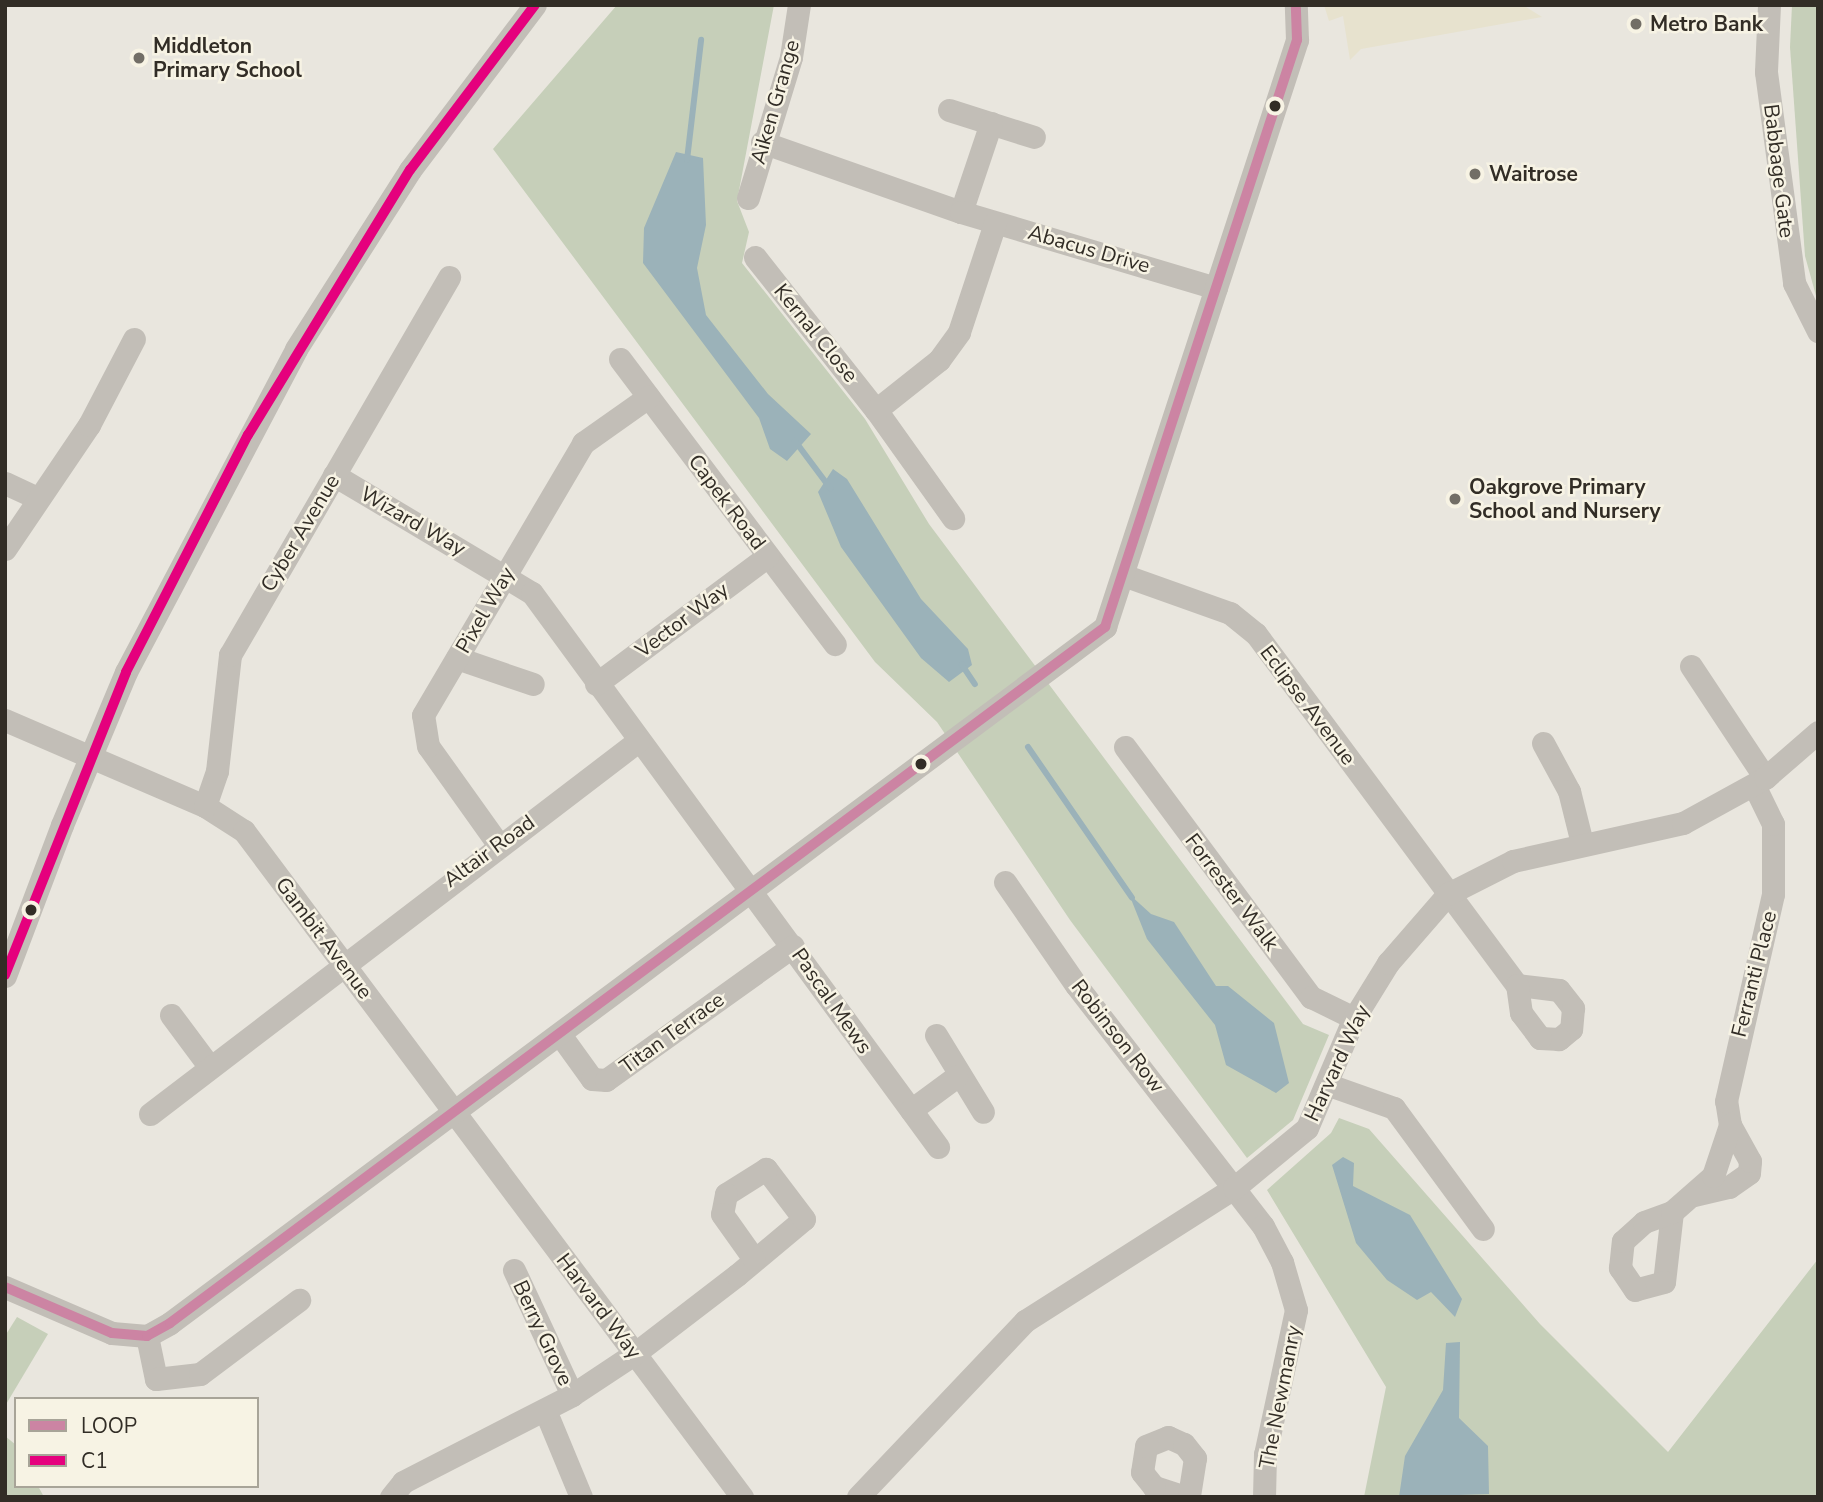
<!DOCTYPE html>
<style>
body{margin:0}
#map{position:relative;width:1823px;height:1502px;overflow:hidden;background:#e9e6de;font-family:"Nunito Sans",sans-serif}
div>[style]{position:absolute}
.green>*{inset:0;background:#c6cfb9}
.plaza>*{inset:0;background:#e7e2ce}
.water>*{inset:0;background:#9bb2b9}
.stream>*{height:6px;margin:-3px;padding:0 3px;transform-origin:3px;border-radius:3px;background:#9bb2b9}
.minor>*{height:23px;margin:-11.5px;padding:0 11.5px;transform-origin:11.5px;border-radius:11.5px;background:#c2beb7}
.minor-bridge>*{height:23px;margin:-11.5px;padding:0 11.5px;transform-origin:11.5px;border-radius:11.5px;background:#c2beb7}
.bus-1>*{height:10px;margin:-5px;padding:0 5px;transform-origin:5px;border-radius:5px;background:#cc84a3}
.bus-2>*{height:10px;margin:-5px;padding:0 5px;transform-origin:5px;border-radius:5px;background:#e5007d}
.dots>*{width:19px;height:19px;translate:-50% -50%;box-sizing:border-box;border:4px solid #f7f3e4;border-radius:50%}
span{translate:-50% -50%;white-space:nowrap;text-align:center;line-height:1.15;-webkit-text-stroke:5px #f7f3e4;paint-order:stroke}
.poi-label{font-size:21px;color:#322d26;font-weight:700}
.left{translate:0 -50%;text-align:left}
.street-label{font-size:21px;color:#322d26}
.frame{position:absolute;inset:0;border:7px solid #322d26;pointer-events:none}
.legend{position:absolute;left:14px;top:1397px;width:245px;height:91px;box-sizing:border-box;background:#f7f3e4;border:2px solid #a8a498;margin:0;padding:9px 12px;list-style:none;font-size:21px;color:#322d26}
.legend li{display:flex;align-items:center;gap:14px;height:35px}
.legend b{width:35px;border:2px solid #a8a498}
</style>
<div id="map">
<div class="green">
<div style="clip-path:polygon(617px 5px,774px 5px,737px 201px,749px 232px,742px 263px,865px 419px,929px 524px,1303px 1024px,1329px 1035px,1293px 1120px,1247px 1158px,1070px 920px,937px 722px,875px 662px,493px 149px)"></div>
<div style="clip-path:polygon(1792px 5px,1818px 5px,1818px 303px,1805px 256px,1790px 47px)"></div>
<div style="clip-path:polygon(1339px 1118px,1369px 1129px,1540px 1324px,1668px 1452px,1818px 1259px,1818px 1497px,1364px 1497px,1386px 1387px,1267px 1190px,1331px 1133px)"></div>
<div style="clip-path:polygon(17px 1317px,48px 1334px,5px 1406px,5px 1336px)"></div>
<div style="clip-path:polygon(5px 1436px,16px 1445px,16px 1486px,38px 1486px,44px 1497px,5px 1497px)"></div>
</div>
<div class="plaza">
<div style="clip-path:polygon(1324px 5px,1523px 5px,1542px 17px,1361px 49px,1350px 60px,1343px 16px,1329px 21px)"></div>
</div>
<div class="water">
<div style="clip-path:polygon(676px 152px,703px 158px,706px 225px,697px 268px,706px 315px,768px 394px,811px 434px,787px 461px,770px 449px,759px 418px,643px 263px,644px 228px)"></div>
<div style="clip-path:polygon(833px 469px,847px 479px,921px 599px,968px 649px,972px 665px,949px 682px,921px 658px,841px 547px,818px 492px)"></div>
<div style="clip-path:polygon(1129px 894px,1151px 914px,1174px 922px,1216px 986px,1228px 986px,1274px 1023px,1289px 1083px,1276px 1093px,1226px 1065px,1215px 1025px,1147px 939px)"></div>
<div style="clip-path:polygon(1343px 1157px,1354px 1163px,1353px 1186px,1410px 1215px,1462px 1299px,1455px 1317px,1431px 1292px,1417px 1300px,1387px 1280px,1356px 1243px,1332px 1165px)"></div>
<div style="clip-path:polygon(1460px 1342px,1459px 1418px,1488px 1446px,1489px 1494px,1399px 1497px,1405px 1456px,1443px 1390px,1446px 1343px)"></div>
</div>
<div class="stream">
<div style="left:687px;top:160px;width:121px;rotate:-83.3deg"></div>
<div style="left:795px;top:441px;width:59px;rotate:53.3deg"></div>
<div style="left:962px;top:665px;width:23px;rotate:56deg"></div>
<div style="left:1028px;top:747px;width:183px;rotate:55.4deg"></div>
</div>
<div class="minor">
<div style="left:1769px;top:5px;width:67px;rotate:92.6deg"></div>
<div style="left:1766px;top:72px;width:213px;rotate:82.4deg"></div>
<div style="left:1794px;top:283px;width:54px;rotate:63.4deg"></div>
<div style="left:949px;top:110px;width:89px;rotate:17.6deg"></div>
<div style="left:762px;top:142px;width:211px;rotate:19.4deg"></div>
<div style="left:961px;top:212px;width:94px;rotate:-71.4deg"></div>
<div style="left:748px;top:198px;width:147px;rotate:-73deg"></div>
<div style="left:791px;top:57px;width:53px;rotate:-81.3deg"></div>
<div style="left:961px;top:212px;width:266px;rotate:16.6deg"></div>
<div style="left:755px;top:257px;width:195px;rotate:51.7deg"></div>
<div style="left:876px;top:410px;width:133px;rotate:54.5deg"></div>
<div style="left:620px;top:359px;width:357px;rotate:53deg"></div>
<div style="left:876px;top:410px;width:80px;rotate:-38.4deg"></div>
<div style="left:939px;top:360px;width:34px;rotate:-54deg"></div>
<div style="left:959px;top:332px;width:115px;rotate:-71.7deg"></div>
<div style="left:334px;top:475px;width:230px;rotate:30.8deg"></div>
<div style="left:532px;top:593px;width:687px;rotate:53.76deg"></div>
<div style="left:5px;top:483px;width:33px;rotate:25deg"></div>
<div style="left:5px;top:549px;width:150px;rotate:-55.9deg"></div>
<div style="left:89px;top:425px;width:97px;rotate:-62.4deg"></div>
<div style="left:1123px;top:575px;width:114px;rotate:19.6deg"></div>
<div style="left:1230px;top:613px;width:33px;rotate:39deg"></div>
<div style="left:1256px;top:634px;width:437px;rotate:53.4deg"></div>
<div style="left:1517px;top:985px;width:42px;rotate:6.8deg"></div>
<div style="left:1559px;top:990px;width:23px;rotate:52deg"></div>
<div style="left:1573px;top:1008px;width:21px;rotate:95deg"></div>
<div style="left:1571px;top:1029px;width:16px;rotate:140deg"></div>
<div style="left:1559px;top:1039px;width:19px;rotate:-177deg"></div>
<div style="left:1540px;top:1038px;width:31px;rotate:-127deg"></div>
<div style="left:1521px;top:1013px;width:28px;rotate:-98deg"></div>
<div style="left:457px;top:658px;width:80px;rotate:18.9deg"></div>
<div style="left:1691px;top:666px;width:134px;rotate:56.5deg"></div>
<div style="left:126px;top:672px;width:365px;rotate:-62.2deg"></div>
<div style="left:296px;top:349px;width:212px;rotate:-57.5deg"></div>
<div style="left:410px;top:170px;width:207px;rotate:-52.9deg"></div>
<div style="left:596px;top:684px;width:214px;rotate:-36.7deg"></div>
<div style="left:5px;top:720px;width:218px;rotate:23.3deg"></div>
<div style="left:205px;top:806px;width:46px;rotate:32.7deg"></div>
<div style="left:244px;top:831px;width:832px;rotate:53.21deg"></div>
<div style="left:1543px;top:743px;width:55px;rotate:61.6deg"></div>
<div style="left:1569px;top:791px;width:54px;rotate:76deg"></div>
<div style="left:1125px;top:747px;width:312px;rotate:53.4deg"></div>
<div style="left:1311px;top:997px;width:48px;rotate:26deg"></div>
<div style="left:205px;top:806px;width:37px;rotate:-71deg"></div>
<div style="left:217px;top:771px;width:117px;rotate:-83.6deg"></div>
<div style="left:230px;top:655px;width:437px;rotate:-59.9deg"></div>
<div style="left:498px;top:844px;width:120px;rotate:-125.5deg"></div>
<div style="left:428px;top:746px;width:31px;rotate:-99deg"></div>
<div style="left:423px;top:715px;width:316px;rotate:-59.5deg"></div>
<div style="left:583px;top:443px;width:80px;rotate:-35.3deg"></div>
<div style="left:1005px;top:882px;width:125px;rotate:55.4deg"></div>
<div style="left:1076px;top:985px;width:305px;rotate:52.2deg"></div>
<div style="left:1263px;top:1226px;width:41px;rotate:62.2deg"></div>
<div style="left:1282px;top:1262px;width:50px;rotate:73.7deg"></div>
<div style="left:1296px;top:1310px;width:147px;rotate:102.1deg"></div>
<div style="left:1265px;top:1454px;width:43px;rotate:91.3deg"></div>
<div style="left:5px;top:976px;width:161px;rotate:-69.3deg"></div>
<div style="left:171px;top:1015px;width:64px;rotate:53.3deg"></div>
<div style="left:936px;top:1035px;width:90px;rotate:58.6deg"></div>
<div style="left:561px;top:1036px;width:53px;rotate:54.2deg"></div>
<div style="left:592px;top:1079px;width:14px;rotate:4deg"></div>
<div style="left:606px;top:1080px;width:230px;rotate:-35.6deg"></div>
<div style="left:1329px;top:1085px;width:69px;rotate:19.5deg"></div>
<div style="left:1394px;top:1108px;width:150px;rotate:53.7deg"></div>
<div style="left:911px;top:1110px;width:56px;rotate:-36.3deg"></div>
<div style="left:150px;top:1114px;width:614px;rotate:-37.39deg"></div>
<div style="left:1694px;top:1195px;width:36px;rotate:-13deg"></div>
<div style="left:1729px;top:1187px;width:24px;rotate:-35deg"></div>
<div style="left:1749px;top:1173px;width:12px;rotate:-85deg"></div>
<div style="left:1750px;top:1161px;width:41px;rotate:-119.1deg"></div>
<div style="left:1730px;top:1125px;width:24px;rotate:-99deg"></div>
<div style="left:1726px;top:1101px;width:212px;rotate:-77.2deg"></div>
<div style="left:1773px;top:894px;width:70px;rotate:-90deg"></div>
<div style="left:1773px;top:824px;width:43px;rotate:-116deg"></div>
<div style="left:1672px;top:1212px;width:70px;rotate:96.5deg"></div>
<div style="left:1664px;top:1282px;width:30px;rotate:165deg"></div>
<div style="left:1635px;top:1290px;width:27px;rotate:-124deg"></div>
<div style="left:1620px;top:1268px;width:27px;rotate:-84deg"></div>
<div style="left:1623px;top:1241px;width:28px;rotate:-42deg"></div>
<div style="left:1644px;top:1222px;width:30px;rotate:-20deg"></div>
<div style="left:1672px;top:1212px;width:55px;rotate:-41.3deg"></div>
<div style="left:1713px;top:1176px;width:54px;rotate:-71.6deg"></div>
<div style="left:514px;top:1270px;width:138px;rotate:65.1deg"></div>
<div style="left:5px;top:1287px;width:116px;rotate:23.3deg"></div>
<div style="left:112px;top:1333px;width:35px;rotate:5deg"></div>
<div style="left:147px;top:1336px;width:26px;rotate:-29deg"></div>
<div style="left:170px;top:1323px;width:1166px;rotate:-36.66deg"></div>
<div style="left:1105px;top:627px;width:618px;rotate:-71.89deg"></div>
<div style="left:1297px;top:40px;width:35px;rotate:-92deg"></div>
<div style="left:147px;top:1336px;width:44px;rotate:78.2deg"></div>
<div style="left:156px;top:1379px;width:44px;rotate:-6.5deg"></div>
<div style="left:200px;top:1374px;width:124px;rotate:-36.8deg"></div>
<div style="left:545px;top:1410px;width:94px;rotate:67.5deg"></div>
<div style="left:391px;top:1497px;width:19px;rotate:-51deg"></div>
<div style="left:403px;top:1482px;width:190px;rotate:-27.2deg"></div>
<div style="left:572px;top:1395px;width:74px;rotate:-33.5deg"></div>
<div style="left:634px;top:1354px;width:130px;rotate:-37.5deg"></div>
<div style="left:737px;top:1275px;width:87px;rotate:-39.9deg"></div>
<div style="left:804px;top:1219px;width:63px;rotate:-127.2deg"></div>
<div style="left:766px;top:1169px;width:47px;rotate:148deg"></div>
<div style="left:726px;top:1194px;width:20px;rotate:101deg"></div>
<div style="left:722px;top:1214px;width:55px;rotate:54.6deg"></div>
<div style="left:858px;top:1497px;width:243px;rotate:-46.5deg"></div>
<div style="left:1025px;top:1321px;width:248px;rotate:-32.5deg"></div>
<div style="left:1234px;top:1188px;width:94px;rotate:-39.4deg"></div>
<div style="left:1307px;top:1128px;width:120px;rotate:-66.9deg"></div>
<div style="left:1354px;top:1018px;width:65px;rotate:-58.3deg"></div>
<div style="left:1388px;top:963px;width:91px;rotate:-49deg"></div>
<div style="left:1448px;top:894px;width:73px;rotate:-26.9deg"></div>
<div style="left:1513px;top:861px;width:174px;rotate:-12.6deg"></div>
<div style="left:1683px;top:823px;width:94px;rotate:-28.8deg"></div>
<div style="left:1765px;top:778px;width:70px;rotate:-41deg"></div>
<div style="left:1185px;top:1497px;width:33px;rotate:-162deg"></div>
<div style="left:1154px;top:1487px;width:19px;rotate:-129deg"></div>
<div style="left:1142px;top:1472px;width:26px;rotate:-81deg"></div>
<div style="left:1146px;top:1446px;width:24px;rotate:-22deg"></div>
<div style="left:1168px;top:1437px;width:17px;rotate:24deg"></div>
<div style="left:1184px;top:1444px;width:18px;rotate:52deg"></div>
<div style="left:1195px;top:1458px;width:39px;rotate:99deg"></div>
</div>
<div class="minor-bridge">
<div style="left:62px;top:825px;width:166px;rotate:-67.3deg"></div>
</div>
<div class="bus-1">
<div style="left:5px;top:1287px;width:116px;rotate:23.3deg"></div>
<div style="left:112px;top:1333px;width:35px;rotate:5deg"></div>
<div style="left:147px;top:1336px;width:26px;rotate:-29deg"></div>
<div style="left:170px;top:1323px;width:1166px;rotate:-36.66deg"></div>
<div style="left:1105px;top:627px;width:618px;rotate:-71.89deg"></div>
<div style="left:1297px;top:40px;width:35px;rotate:-92deg"></div>
</div>
<div class="bus-2">
<div style="left:5px;top:975px;width:326px;rotate:-68.2deg"></div>
<div style="left:126px;top:672px;width:267px;rotate:-62.8deg"></div>
<div style="left:248px;top:435px;width:311px;rotate:-58.6deg"></div>
<div style="left:410px;top:170px;width:207px;rotate:-52.9deg"></div>
</div>
<div class="dots">
<div style="left:1636px;top:24px;background:#726e66"></div>
<div style="left:139px;top:58px;background:#726e66"></div>
<div style="left:1275px;top:106px;background:#322d26"></div>
<div style="left:1475px;top:174px;background:#726e66"></div>
<div style="left:1455px;top:499px;background:#726e66"></div>
<div style="left:921px;top:764px;background:#322d26"></div>
<div style="left:31px;top:910px;background:#322d26"></div>
</div>
<div class="poi-label">
<span class="left" style="left:1650px;top:24px">Metro Bank</span>
<span class="left" style="left:153px;top:58px">Middleton<br>Primary School</span>
<span class="left" style="left:1489px;top:174px">Waitrose</span>
<span class="left" style="left:1469px;top:499px">Oakgrove Primary<br>School and Nursery</span>
</div>
<div class="street-label">
<span style="left:775px;top:102px;rotate:-74deg">Aiken Grange</span>
<span style="left:1779px;top:171px;rotate:83deg">Babbage Gate</span>
<span style="left:1089px;top:249px;rotate:16deg">Abacus Drive</span>
<span style="left:816px;top:333px;rotate:51deg">Kernal Close</span>
<span style="left:727px;top:502px;rotate:53deg">Capek Road</span>
<span style="left:413px;top:521px;rotate:30deg">Wizard Way</span>
<span style="left:300px;top:533px;rotate:-59deg">Cyber Avenue</span>
<span style="left:485px;top:610px;rotate:-60deg">Pixel Way</span>
<span style="left:682px;top:620px;rotate:-37deg">Vector Way</span>
<span style="left:1308px;top:705px;rotate:53deg">Eclipse Avenue</span>
<span style="left:489px;top:851px;rotate:-36deg">Altair Road</span>
<span style="left:1232px;top:892px;rotate:53deg">Forrester Walk</span>
<span style="left:324px;top:938px;rotate:53deg">Gambit Avenue</span>
<span style="left:1754px;top:974px;rotate:-76deg">Ferranti Place</span>
<span style="left:832px;top:1001px;rotate:55deg">Pascal Mews</span>
<span style="left:672px;top:1033px;rotate:-36deg">Titan Terrace</span>
<span style="left:1118px;top:1036px;rotate:52deg">Robinson Row</span>
<span style="left:1337px;top:1063px;rotate:-65deg">Harvard Way</span>
<span style="left:599px;top:1306px;rotate:53deg">Harvard Way</span>
<span style="left:543px;top:1333px;rotate:65deg">Berry Grove</span>
<span style="left:1280px;top:1397px;rotate:-79deg">The Newmanry</span>
</div>
<div class="frame"></div>
<ul class="legend">
<li><b style="height:9px;background:#cc84a3"></b>LOOP</li>
<li><b style="height:9px;background:#e5007d"></b>C1</li>
</ul>
</div>
